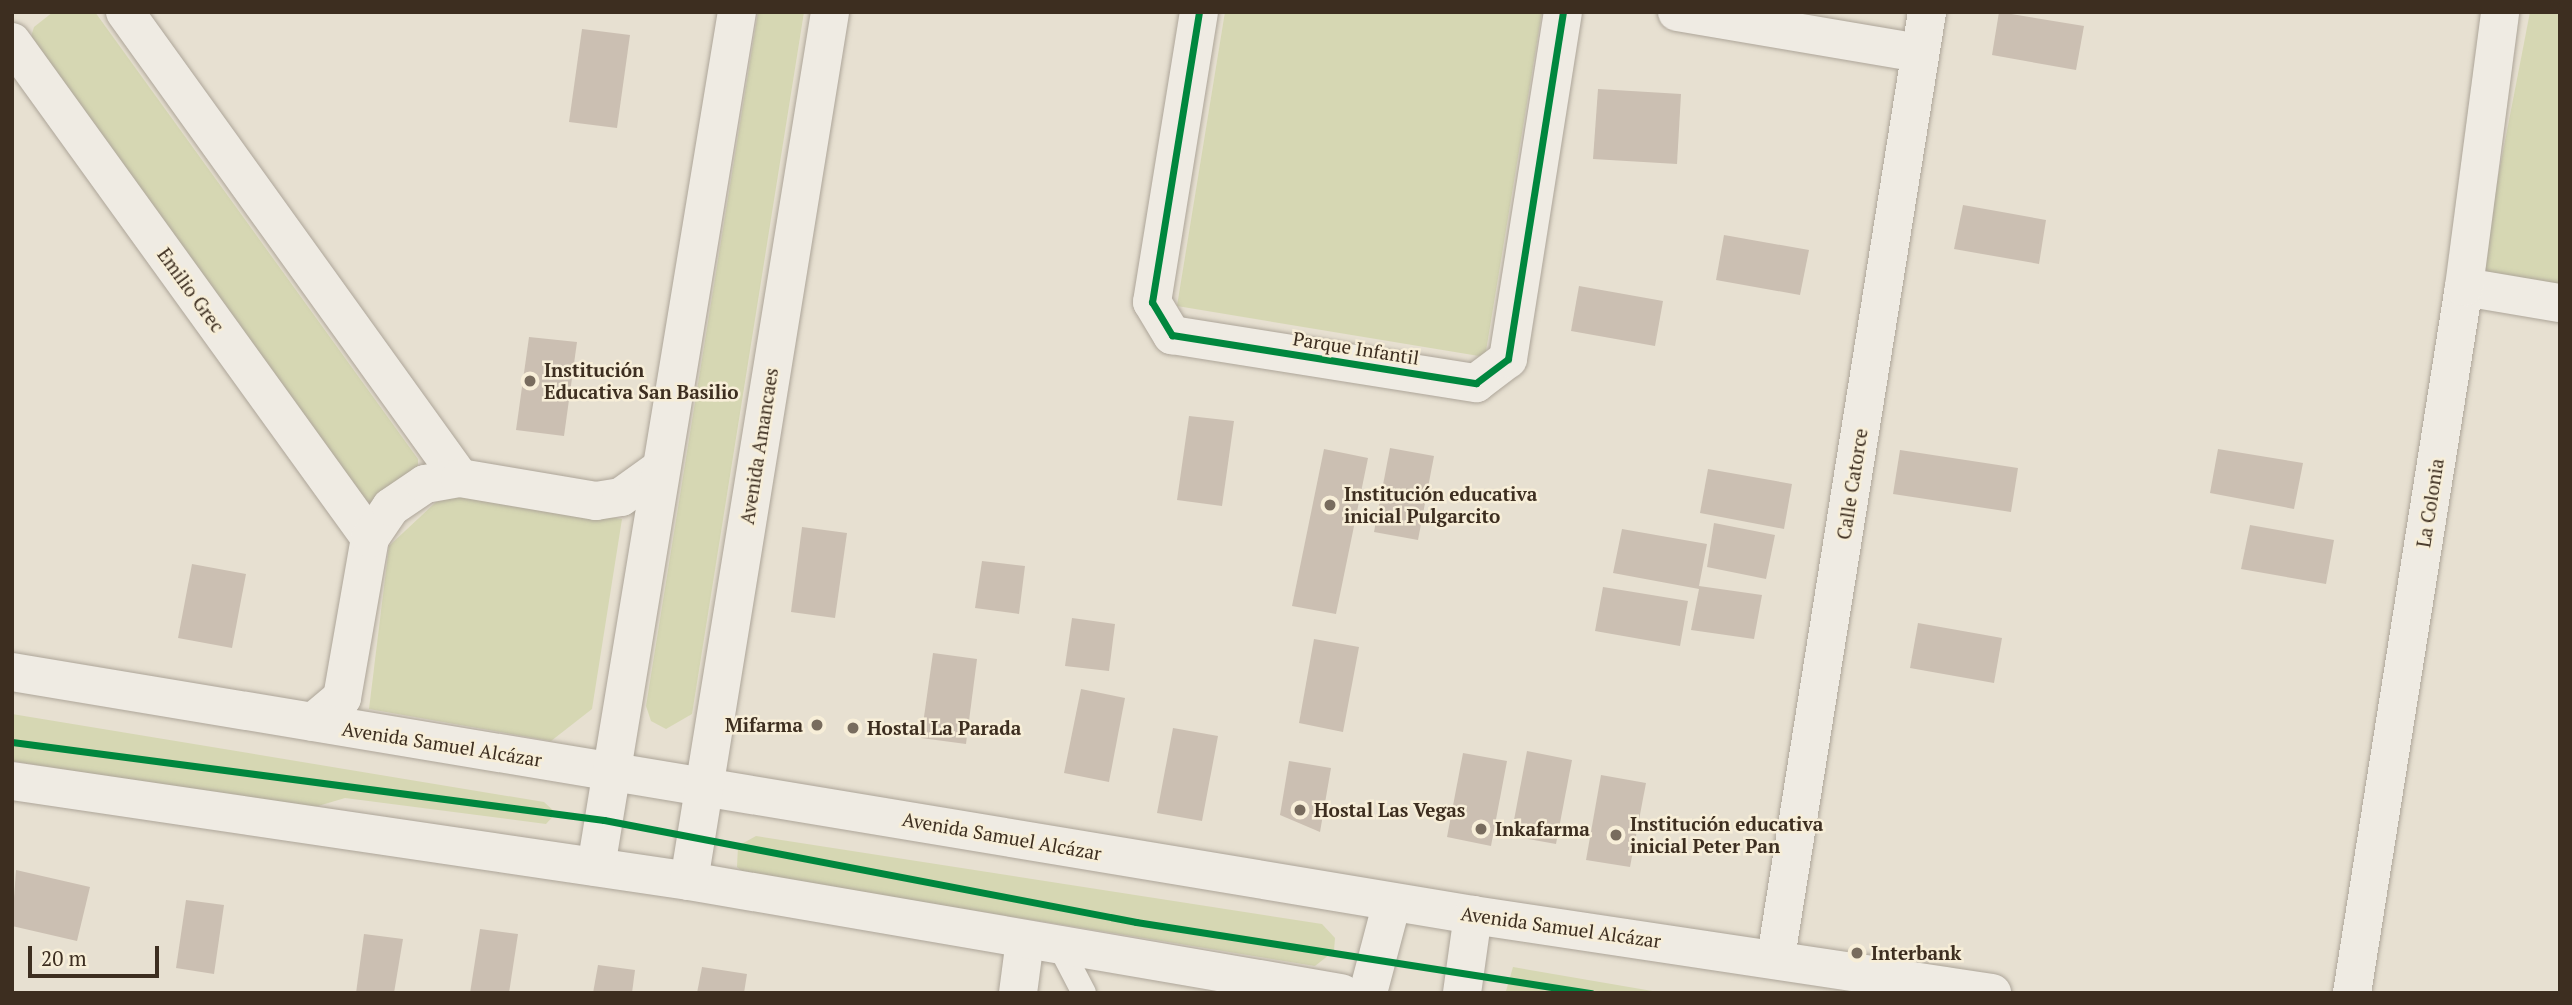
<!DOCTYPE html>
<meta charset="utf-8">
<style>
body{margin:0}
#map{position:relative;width:2572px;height:1005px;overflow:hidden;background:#e7e0d1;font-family:"PT Serif",serif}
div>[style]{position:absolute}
.green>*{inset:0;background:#d6d7b3}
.building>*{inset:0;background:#cbbfb2}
.roads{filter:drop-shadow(0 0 2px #ada599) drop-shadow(0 0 2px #ada599)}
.lane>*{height:24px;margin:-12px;padding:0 12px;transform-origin:12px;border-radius:12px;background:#efebe3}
.street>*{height:38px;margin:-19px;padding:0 19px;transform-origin:19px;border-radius:19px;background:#efebe3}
.secondary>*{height:38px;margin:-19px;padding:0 19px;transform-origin:19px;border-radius:19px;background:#efebe3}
.cycleway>*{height:7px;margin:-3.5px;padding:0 3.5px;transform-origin:3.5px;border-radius:3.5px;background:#00873e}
.dots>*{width:19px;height:19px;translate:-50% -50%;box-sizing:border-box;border:4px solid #f7eed8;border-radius:50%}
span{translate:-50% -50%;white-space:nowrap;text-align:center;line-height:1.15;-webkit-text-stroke:5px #f7eed8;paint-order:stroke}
.street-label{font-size:19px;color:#3d2e20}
.poi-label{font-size:19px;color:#3d2e20;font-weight:700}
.left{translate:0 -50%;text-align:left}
.right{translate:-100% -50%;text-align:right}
.frame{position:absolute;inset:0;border:14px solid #3d2e20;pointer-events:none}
.scale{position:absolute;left:28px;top:946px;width:131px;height:32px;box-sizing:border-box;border:4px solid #3d2e20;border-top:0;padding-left:9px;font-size:21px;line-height:24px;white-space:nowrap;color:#3d2e20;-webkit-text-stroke:5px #f7eed8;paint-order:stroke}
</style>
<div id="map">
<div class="green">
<div style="clip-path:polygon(53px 12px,95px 12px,418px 459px,418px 475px,371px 503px,360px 498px,30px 40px,34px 27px)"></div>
<div style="clip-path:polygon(758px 12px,804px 12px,692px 714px,666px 729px,651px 721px,646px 706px)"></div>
<div style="clip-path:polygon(1225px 12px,1542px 12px,1485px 357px,1177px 306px)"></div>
<div style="clip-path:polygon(2530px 12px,2560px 12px,2560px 295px,2502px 286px,2481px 265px)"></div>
<div style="clip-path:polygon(465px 495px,622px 519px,592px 709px,551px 741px,369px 709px,389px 546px,436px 502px)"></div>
<div style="clip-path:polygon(12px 714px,544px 802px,556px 813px,546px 824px,345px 798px,308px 809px,12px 761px)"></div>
<div style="clip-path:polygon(756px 836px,1322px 924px,1335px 938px,1334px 951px,1315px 966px,744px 873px,737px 867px,738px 846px)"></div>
<div style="clip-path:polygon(1513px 967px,1664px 993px,1506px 991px)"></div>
</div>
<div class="building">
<div style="clip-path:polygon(1999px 12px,2084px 26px,2076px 70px,1992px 55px)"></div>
<div style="clip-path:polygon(582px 29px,630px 35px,617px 128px,569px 122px)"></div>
<div style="clip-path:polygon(1598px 89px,1681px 94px,1677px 164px,1593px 159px)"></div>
<div style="clip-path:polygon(1963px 205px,2046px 220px,2039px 264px,1954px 249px)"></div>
<div style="clip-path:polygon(1724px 235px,1809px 250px,1800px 295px,1716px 280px)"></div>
<div style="clip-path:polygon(1579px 286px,1663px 301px,1655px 346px,1571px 331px)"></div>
<div style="clip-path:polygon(529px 337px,577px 342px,564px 436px,516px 430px)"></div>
<div style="clip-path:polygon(1189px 416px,1234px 421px,1222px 506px,1177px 500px)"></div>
<div style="clip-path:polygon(1390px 448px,1434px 456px,1418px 540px,1374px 532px)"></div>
<div style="clip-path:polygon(1324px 449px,1368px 458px,1336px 614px,1292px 606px)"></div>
<div style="clip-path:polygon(2218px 449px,2303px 463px,2294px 509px,2210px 493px)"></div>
<div style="clip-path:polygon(1900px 450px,2018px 468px,2011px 512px,1893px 494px)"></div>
<div style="clip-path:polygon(1708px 469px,1792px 484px,1784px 529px,1700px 513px)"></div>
<div style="clip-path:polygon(1714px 523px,1775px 535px,1766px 579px,1707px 567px)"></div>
<div style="clip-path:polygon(2250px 525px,2334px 540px,2326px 584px,2241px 569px)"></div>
<div style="clip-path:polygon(802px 527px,847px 533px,835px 618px,791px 612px)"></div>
<div style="clip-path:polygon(1622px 529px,1707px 544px,1699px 586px,1762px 595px,1754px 639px,1691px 630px,1699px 589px,1613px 573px)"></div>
<div style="clip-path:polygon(982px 561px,1025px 566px,1019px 614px,975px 608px)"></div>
<div style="clip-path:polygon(192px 564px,246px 574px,232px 648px,178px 638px)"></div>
<div style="clip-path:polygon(1603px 587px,1688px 601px,1680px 646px,1595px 631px)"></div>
<div style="clip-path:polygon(1072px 618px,1115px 624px,1109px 671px,1065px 666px)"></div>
<div style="clip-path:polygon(1918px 623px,2002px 638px,1994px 683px,1910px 668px)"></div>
<div style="clip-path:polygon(1314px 639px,1359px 647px,1343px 732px,1299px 723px)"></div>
<div style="clip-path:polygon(933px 653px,977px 659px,966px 744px,921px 738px)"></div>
<div style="clip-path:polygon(1081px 689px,1125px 698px,1109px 782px,1064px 773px)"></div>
<div style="clip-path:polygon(1173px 728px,1218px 736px,1202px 821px,1157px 813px)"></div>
<div style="clip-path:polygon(1527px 751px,1572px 760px,1556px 844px,1511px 836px)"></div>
<div style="clip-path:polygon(1463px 753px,1507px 761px,1491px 846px,1447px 837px)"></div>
<div style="clip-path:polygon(1289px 761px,1331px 768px,1320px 832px,1280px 815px)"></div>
<div style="clip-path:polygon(1601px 775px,1646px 783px,1630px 867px,1586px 860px)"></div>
<div style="clip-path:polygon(16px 870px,90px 887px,77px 941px,12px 926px)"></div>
<div style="clip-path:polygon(186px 900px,224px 905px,214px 974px,176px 968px)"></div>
<div style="clip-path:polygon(480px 929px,518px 934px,509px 993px,470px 993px)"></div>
<div style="clip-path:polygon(364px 934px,403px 939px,394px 993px,356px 993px)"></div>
<div style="clip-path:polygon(598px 965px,635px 970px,632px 993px,593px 993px)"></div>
<div style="clip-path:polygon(702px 967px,747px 974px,744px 993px,697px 993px)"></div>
</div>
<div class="roads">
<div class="lane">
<div style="left:1059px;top:945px;width:54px;rotate:62.5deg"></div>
</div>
<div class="street">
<div style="left:125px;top:12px;width:574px;rotate:54.29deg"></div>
<div style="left:1199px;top:12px;width:294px;rotate:99.2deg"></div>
<div style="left:1152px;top:302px;width:39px;rotate:59deg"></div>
<div style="left:1172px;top:335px;width:308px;rotate:9deg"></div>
<div style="left:1476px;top:383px;width:40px;rotate:-37deg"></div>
<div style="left:1508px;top:359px;width:351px;rotate:-81deg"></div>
<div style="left:1677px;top:12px;width:246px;rotate:9.6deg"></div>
<div style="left:12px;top:42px;width:612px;rotate:54.18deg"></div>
<div style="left:2464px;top:287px;width:97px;rotate:9.5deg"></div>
<div style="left:313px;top:722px;width:38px;rotate:-40deg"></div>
<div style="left:342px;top:698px;width:162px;rotate:-80.1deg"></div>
<div style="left:370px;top:538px;width:37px;rotate:-56deg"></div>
<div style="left:391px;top:507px;width:41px;rotate:-34.1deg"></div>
<div style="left:425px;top:484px;width:36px;rotate:-10deg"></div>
<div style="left:460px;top:478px;width:138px;rotate:9.6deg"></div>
<div style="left:596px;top:501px;width:25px;rotate:-9deg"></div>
<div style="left:621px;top:497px;width:49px;rotate:-35.9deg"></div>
<div style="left:1776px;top:957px;width:957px;rotate:-80.92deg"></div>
<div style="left:1018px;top:993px;width:53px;rotate:-82.5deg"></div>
<div style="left:2352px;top:993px;width:715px;rotate:-80.99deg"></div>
<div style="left:2464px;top:287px;width:277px;rotate:-82.5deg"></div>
</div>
<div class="secondary">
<div style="left:12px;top:672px;width:1481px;rotate:9.44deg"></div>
<div style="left:1473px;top:915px;width:525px;rotate:8.55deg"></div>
<div style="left:12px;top:781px;width:684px;rotate:8.4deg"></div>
<div style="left:689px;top:881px;width:662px;rotate:9.75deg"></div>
<div style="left:596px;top:867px;width:867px;rotate:-80.64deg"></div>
<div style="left:689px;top:881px;width:880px;rotate:-80.78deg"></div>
<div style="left:1368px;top:993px;width:94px;rotate:-75.2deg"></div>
<div style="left:1462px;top:993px;width:79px;rotate:-82deg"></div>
</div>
</div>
<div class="cycleway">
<div style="left:1199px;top:12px;width:294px;rotate:99.2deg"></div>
<div style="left:1152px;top:302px;width:39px;rotate:59deg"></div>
<div style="left:1172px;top:335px;width:308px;rotate:9deg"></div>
<div style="left:1476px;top:383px;width:40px;rotate:-37deg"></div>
<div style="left:1508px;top:359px;width:351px;rotate:-81deg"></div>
<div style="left:12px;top:742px;width:597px;rotate:7.51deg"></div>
<div style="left:604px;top:820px;width:542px;rotate:10.85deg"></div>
<div style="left:1136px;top:922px;width:461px;rotate:8.9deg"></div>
</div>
<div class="dots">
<div style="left:530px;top:381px;background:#786c5e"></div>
<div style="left:1330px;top:505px;background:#786c5e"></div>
<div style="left:817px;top:725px;background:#786c5e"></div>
<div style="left:853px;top:728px;background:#786c5e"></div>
<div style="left:1300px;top:810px;background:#786c5e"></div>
<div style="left:1481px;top:829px;background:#786c5e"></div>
<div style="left:1616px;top:835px;background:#786c5e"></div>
<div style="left:1857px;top:953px;background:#786c5e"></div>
</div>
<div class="street-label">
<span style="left:191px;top:290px;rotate:54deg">Emilio Grec</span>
<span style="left:1356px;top:348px;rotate:9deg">Parque Infantil</span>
<span style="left:759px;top:446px;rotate:-81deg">Avenida Amancaes</span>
<span style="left:1852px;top:484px;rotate:-81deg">Calle Catorce</span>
<span style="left:2430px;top:503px;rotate:-81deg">La Colonia</span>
<span style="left:442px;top:744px;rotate:9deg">Avenida Samuel Alcázar</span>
<span style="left:1002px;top:836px;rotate:10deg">Avenida Samuel Alcázar</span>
<span style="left:1561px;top:927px;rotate:8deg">Avenida Samuel Alcázar</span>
</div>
<div class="poi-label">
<span class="left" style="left:544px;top:381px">Institución<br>Educativa San Basilio</span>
<span class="left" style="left:1344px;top:505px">Institución educativa<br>inicial Pulgarcito</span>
<span class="right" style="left:803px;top:725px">Mifarma</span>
<span class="left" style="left:867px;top:728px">Hostal La Parada</span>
<span class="left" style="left:1314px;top:810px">Hostal Las Vegas</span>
<span class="left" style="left:1630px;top:835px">Institución educativa<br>inicial Peter Pan</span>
<span class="left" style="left:1495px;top:829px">Inkafarma</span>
<span class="left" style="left:1871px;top:953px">Interbank</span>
</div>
<div class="frame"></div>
<div class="scale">20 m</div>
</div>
